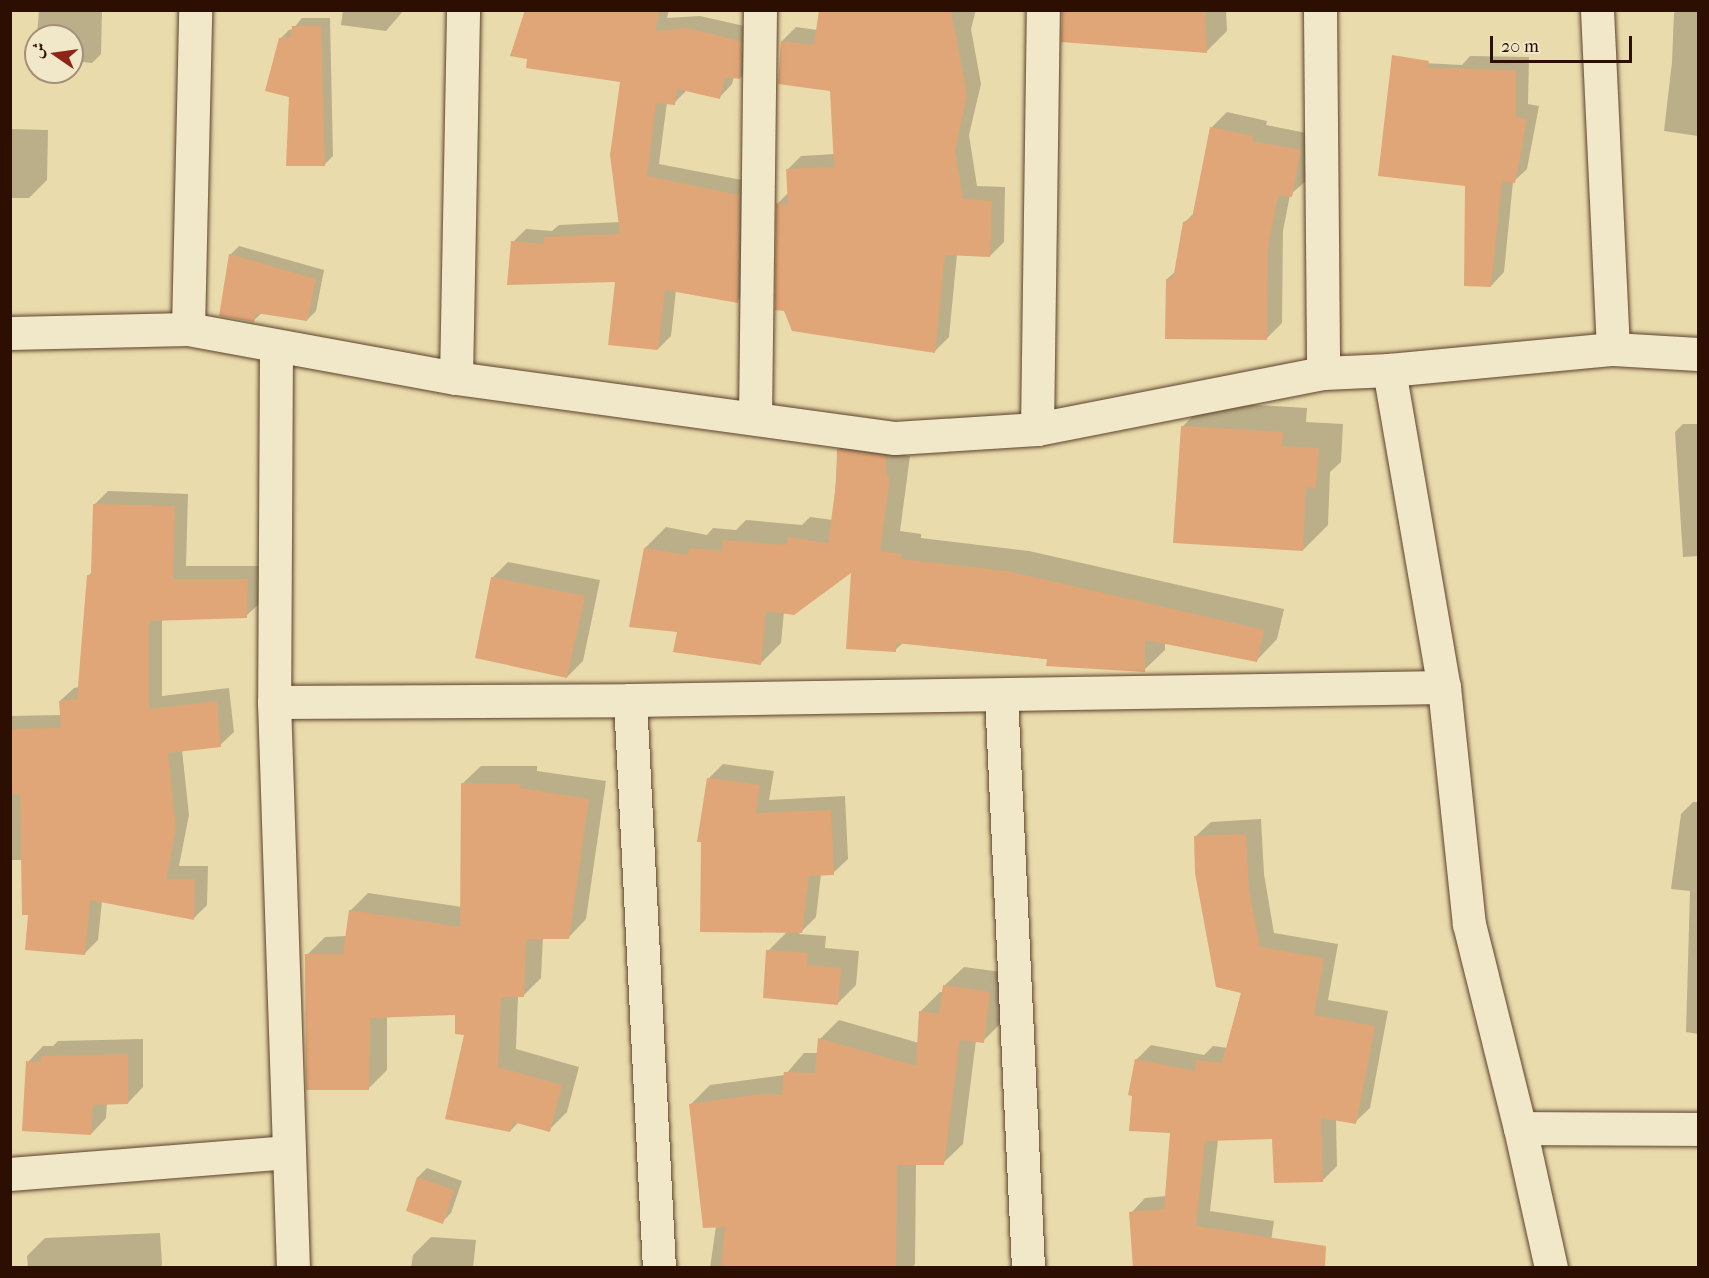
<!DOCTYPE html>
<meta charset="utf-8">
<style>
body{margin:0}
#map{position:relative;width:1709px;height:1278px;overflow:hidden;background:#eadbac;font-family:"IM FELL French Canon",Amiri,serif}
div>[style]{position:absolute}
.shadow>*{inset:0;background:#0003}
.building>*{inset:0;background:#e0a677}
.roads{filter:drop-shadow(0 0 2px #5c422b) drop-shadow(0 0 2px #5c422b)}
.street>*{height:33px;margin:-16.5px;padding:0 16.5px;transform-origin:16.5px;border-radius:16.5px;background:#f1e8c9}
span{translate:-50% -50%;white-space:nowrap;text-align:center;line-height:1.15;-webkit-text-stroke:4.5px #f1e8c9;paint-order:stroke}
.frame{position:absolute;inset:0;border:12px solid #2c0f00;pointer-events:none}
.north{position:absolute;left:24px;top:24px;width:60px;height:60px;box-sizing:border-box;background:#f1e8c9;border:2px solid #a29179;border-radius:50%;rotate:283deg;font-size:16px;font-weight:700;line-height:24px;text-align:center;color:#2c0f00}
.north::after{content:'';display:block;margin:auto;width:21px;height:27px;background:#8f2418;clip-path:polygon(50% 0,100% 100%,50% 72%,0 100%)}
.scale{position:absolute;left:1490px;top:36px;width:142px;height:27px;box-sizing:border-box;border:3px solid #2c0f00;border-top:0;padding-left:8px;font-size:18px;line-height:21px;white-space:nowrap;color:#2c0f00;-webkit-text-stroke:4px #f1e8c9;paint-order:stroke}
</style>
<div id="map">
<div class="shadow">
<div style="clip-path:polygon(39px 10px,102px 10px,101px 54px,92px 63px,72px 61px,72px 36px,37px 36px)"></div>
<div style="clip-path:polygon(343px 10px,404px 10px,386px 31px,341px 25px)"></div>
<div style="clip-path:polygon(612px 10px,669px 10px,667px 18px,700px 16px,753px 28px,753px 65px,740px 78px,734px 77px,732px 84px,719px 98px,687px 90px,674px 103px,667px 102px,659px 164px,752px 182px,750px 288px,737px 301px,676px 290px,671px 336px,658px 349px,616px 281px,513px 242px,526px 229px,552px 231px,559px 225px,620px 222px,622px 81px)"></div>
<div style="clip-path:polygon(820px 10px,976px 10px,971px 29px,981px 84px,969px 135px,977px 186px,1005px 187px,1004px 242px,990px 256px,957px 254px,949px 337px,935px 351px,778px 203px,788px 193px,787px 170px,801px 156px,835px 154px,831px 89px,782px 41px,796px 27px,817px 30px)"></div>
<div style="clip-path:polygon(1103px 10px,1226px 10px,1227px 31px,1207px 51px)"></div>
<div style="clip-path:polygon(1677px 10px,1698px 10px,1698px 136px,1664px 131px,1672px 62px,1674px 13px)"></div>
<div style="clip-path:polygon(302px 18px,330px 18px,333px 156px,324px 165px,290px 96px,280px 39px,289px 30px,293px 29px)"></div>
<div style="clip-path:polygon(1470px 56px,1529px 57px,1528px 104px,1539px 106px,1527px 169px,1513px 182px,1504px 272px,1491px 286px,1466px 185px,1405px 62px,1462px 65px)"></div>
<div style="clip-path:polygon(1227px 112px,1267px 121px,1266px 125px,1316px 135px,1307px 180px,1290px 195px,1283px 231px,1282px 323px,1266px 339px,1167px 279px,1176px 271px,1184px 223px,1194px 213px,1211px 128px)"></div>
<div style="clip-path:polygon(10px 129px,48px 130px,47px 180px,29px 198px,10px 198px)"></div>
<div style="clip-path:polygon(239px 246px,324px 270px,316px 311px,307px 320px,262px 313px,254px 320px,230px 255px)"></div>
<div style="clip-path:polygon(1207px 402px,1307px 408px,1306px 422px,1343px 424px,1341px 462px,1330px 472px,1328px 525px,1303px 550px,1182px 427px)"></div>
<div style="clip-path:polygon(1683px 424px,1698px 424px,1698px 556px,1683px 557px,1675px 432px)"></div>
<div style="clip-path:polygon(859px 429px,906px 435px,906px 456px,910px 456px,900px 531px,921px 534px,921px 538px,1029px 551px,1284px 609px,1277px 639px,1257px 660px,1165px 642px,1165px 650px,1144px 670px,903px 643px,895px 650px,853px 569px,784px 612px,781px 643px,760px 664px,679px 631px,645px 548px,666px 527px,707px 535px,713px 528px,736px 530px,746px 520px,802px 525px,810px 517px,833px 520px,838px 450px)"></div>
<div style="clip-path:polygon(108px 491px,188px 494px,186px 566px,261px 566px,260px 603px,246px 616px,162px 619px,162px 696px,229px 688px,234px 732px,220px 745px,182px 750px,189px 815px,179px 866px,208px 866px,207px 905px,194px 918px,102px 901px,98px 940px,84px 954px,22px 860px,10px 860px,10px 716px,61px 715px,60px 701px,74px 688px,79px 687px,88px 576px,92px 572px,94px 505px)"></div>
<div style="clip-path:polygon(508px 562px,600px 580px,583px 661px,567px 677px,492px 578px)"></div>
<div style="clip-path:polygon(723px 764px,774px 771px,769px 800px,845px 796px,848px 859px,833px 873px,821px 874px,816px 917px,799px 934px,826px 936px,825px 948px,859px 951px,856px 985px,838px 1003px,768px 951px,788px 931px,709px 778px)"></div>
<div style="clip-path:polygon(481px 766px,537px 766px,537px 771px,606px 781px,586px 919px,568px 938px,543px 937px,541px 978px,523px 996px,518px 996px,516px 1049px,579px 1067px,567px 1112px,549px 1130px,519px 1122px,510px 1131px,457px 1013px,387px 1016px,387px 1070px,369px 1088px,307px 955px,325px 937px,346px 936px,350px 911px,368px 893px,462px 907px,462px 784px)"></div>
<div style="clip-path:polygon(1693px 802px,1698px 802px,1698px 1034px,1686px 1032px,1690px 891px,1671px 889px,1681px 814px)"></div>
<div style="clip-path:polygon(1261px 819px,1264px 874px,1274px 933px,1338px 944px,1328px 1000px,1388px 1011px,1370px 1108px,1355px 1122px,1336px 1119px,1337px 1166px,1322px 1181px,1274px 1138px,1218px 1140px,1210px 1211px,1274px 1221px,1267px 1268px,1131px 1213px,1145px 1198px,1167px 1196px,1172px 1132px,1136px 1060px,1151px 1045px,1204px 1055px,1213px 1046px,1228px 1048px,1243px 991px,1196px 836px,1211px 822px)"></div>
<div style="clip-path:polygon(964px 967px,1009px 973px,1002px 1022px,983px 1041px,976px 1040px,963px 1144px,943px 1163px,916px 1163px,915px 1264px,912px 1268px,710px 1268px,716px 1226px,691px 1104px,710px 1085px,785px 1075px,804px 1053px,819px 1053px,820px 1039px,839px 1020px,919px 1043px,921px 1011px,940px 992px,943px 992px,944px 986px)"></div>
<div style="clip-path:polygon(143px 1039px,143px 1087px,128px 1103px,107px 1103px,106px 1118px,91px 1134px,28px 1062px,43px 1046px,53px 1046px,58px 1041px)"></div>
<div style="clip-path:polygon(427px 1168px,462px 1181px,451px 1213px,442px 1222px,408px 1210px,418px 1177px)"></div>
<div style="clip-path:polygon(160px 1233px,162px 1265px,160px 1268px,28px 1268px,27px 1256px,45px 1238px)"></div>
<div style="clip-path:polygon(431px 1237px,476px 1240px,473px 1268px,411px 1268px,413px 1255px)"></div>
</div>
<div class="building">
<div style="clip-path:polygon(525px 10px,660px 10px,655px 31px,686px 28px,741px 41px,740px 79px,725px 77px,720px 99px,677px 89px,675px 105px,656px 103px,647px 176px,739px 195px,738px 303px,665px 290px,658px 350px,608px 345px,615px 282px,507px 285px,511px 241px,544px 244px,544px 237px,620px 234px,610px 155px,620px 82px,526px 68px,527px 59px,510px 56px)"></div>
<div style="clip-path:polygon(819px 10px,951px 10px,967px 95px,955px 150px,963px 199px,992px 201px,990px 257px,945px 255px,935px 353px,792px 331px,784px 311px,775px 310px,776px 203px,788px 205px,786px 169px,834px 167px,830px 91px,778px 84px,781px 41px,814px 45px)"></div>
<div style="clip-path:polygon(1062px 10px,1205px 10px,1207px 53px,1061px 42px)"></div>
<div style="clip-path:polygon(292px 26px,321px 26px,325px 166px,286px 166px,289px 97px,265px 91px,279px 38px,291px 37px)"></div>
<div style="clip-path:polygon(1392px 55px,1429px 61px,1427px 68px,1516px 70px,1516px 117px,1527px 119px,1515px 183px,1502px 181px,1491px 287px,1464px 286px,1465px 186px,1378px 176px)"></div>
<div style="clip-path:polygon(1210px 127px,1253px 136px,1252px 141px,1301px 150px,1292px 197px,1278px 195px,1268px 248px,1267px 340px,1165px 339px,1166px 279px,1173px 279px,1183px 222px,1192px 218px)"></div>
<div style="clip-path:polygon(229px 254px,316px 279px,307px 321px,256px 313px,254px 322px,219px 316px)"></div>
<div style="clip-path:polygon(1181px 426px,1283px 432px,1282px 446px,1319px 448px,1316px 488px,1306px 487px,1303px 551px,1173px 543px)"></div>
<div style="clip-path:polygon(837px 449px,886px 456px,886px 476px,890px 477px,880px 551px,901px 554px,901px 559px,1007px 571px,1264px 630px,1257px 662px,1145px 640px,1145px 672px,1046px 666px,1047px 659px,896px 643px,896px 652px,846px 649px,851px 573px,794px 615px,766px 611px,761px 665px,673px 652px,677px 632px,629px 627px,644px 548px,687px 555px,691px 548px,722px 551px,723px 540px,787px 545px,788px 537px,828px 543px,836px 485px)"></div>
<div style="clip-path:polygon(93px 504px,175px 506px,173px 579px,248px 579px,247px 618px,149px 621px,149px 709px,217px 701px,221px 747px,168px 753px,176px 829px,166px 879px,195px 879px,194px 920px,90px 900px,85px 955px,25px 950px,28px 915px,22px 915px,20px 794px,10px 795px,10px 729px,61px 728px,59px 701px,77px 699px,87px 575px,91px 575px)"></div>
<div style="clip-path:polygon(491px 577px,585px 596px,567px 678px,475px 658px)"></div>
<div style="clip-path:polygon(707px 778px,760px 785px,756px 813px,831px 810px,834px 875px,809px 876px,802px 933px,700px 932px,701px 842px,697px 842px)"></div>
<div style="clip-path:polygon(461px 783px,520px 784px,520px 788px,589px 799px,569px 939px,526px 939px,524px 997px,501px 997px,498px 1067px,562px 1085px,550px 1132px,513px 1122px,510px 1132px,445px 1119px,464px 1035px,455px 1034px,455px 1015px,370px 1018px,369px 1090px,306px 1090px,305px 954px,343px 954px,349px 910px,460px 927px)"></div>
<div style="clip-path:polygon(1246px 834px,1249px 890px,1260px 947px,1324px 958px,1314px 1015px,1375px 1026px,1356px 1124px,1321px 1118px,1323px 1182px,1274px 1183px,1272px 1139px,1205px 1141px,1196px 1226px,1326px 1246px,1325px 1268px,1133px 1268px,1129px 1212px,1164px 1209px,1170px 1133px,1129px 1131px,1132px 1096px,1128px 1095px,1135px 1059px,1195px 1071px,1196px 1060px,1222px 1063px,1241px 993px,1216px 987px,1195px 873px,1194px 836px)"></div>
<div style="clip-path:polygon(766px 950px,808px 953px,807px 965px,841px 968px,838px 1005px,763px 998px)"></div>
<div style="clip-path:polygon(943px 985px,990px 992px,984px 1043px,960px 1040px,944px 1165px,897px 1165px,896px 1268px,721px 1266px,725px 1227px,703px 1228px,689px 1104px,763px 1094px,782px 1095px,784px 1072px,815px 1073px,818px 1038px,916px 1066px,919px 1011px,939px 1014px)"></div>
<div style="clip-path:polygon(128px 1054px,128px 1104px,93px 1105px,91px 1135px,22px 1131px,26px 1061px,40px 1062px,41px 1056px)"></div>
<div style="clip-path:polygon(417px 1177px,454px 1190px,443px 1224px,406px 1211px)"></div>
</div>
<div class="roads">
<div class="street">
<div style="left:1320px;top:10px;width:363px;rotate:89.5deg"></div>
<div style="left:1597px;top:10px;width:339px;rotate:87.3deg"></div>
<div style="left:188px;top:329px;width:319px;rotate:-88.7deg"></div>
<div style="left:10px;top:333px;width:178px;rotate:-1.3deg"></div>
<div style="left:188px;top:329px;width:272px;rotate:10.4deg"></div>
<div style="left:456px;top:378px;width:443px;rotate:7.8deg"></div>
<div style="left:895px;top:438px;width:142px;rotate:-3.6deg"></div>
<div style="left:1037px;top:429px;width:291px;rotate:-11.1deg"></div>
<div style="left:1323px;top:373px;width:66px;rotate:-2.6deg"></div>
<div style="left:1389px;top:370px;width:225px;rotate:-5.4deg"></div>
<div style="left:1613px;top:349px;width:85px;rotate:3.4deg"></div>
<div style="left:276px;top:347px;width:355px;rotate:90.3deg"></div>
<div style="left:274px;top:702px;width:566px;rotate:88.08deg"></div>
<div style="left:1389px;top:370px;width:322px;rotate:80.2deg"></div>
<div style="left:1444px;top:687px;width:238px;rotate:84deg"></div>
<div style="left:1469px;top:924px;width:210px;rotate:76deg"></div>
<div style="left:1520px;top:1128px;width:143px;rotate:77.5deg"></div>
<div style="left:456px;top:378px;width:368px;rotate:-88.9deg"></div>
<div style="left:755px;top:418px;width:408px;rotate:-89.3deg"></div>
<div style="left:1037px;top:429px;width:419px;rotate:-89.2deg"></div>
<div style="left:1001px;top:695px;width:574px;rotate:87.3deg"></div>
<div style="left:630px;top:700px;width:569px;rotate:87.08deg"></div>
<div style="left:274px;top:702px;width:356px;rotate:-0.3deg"></div>
<div style="left:630px;top:700px;width:814px;rotate:-0.91deg"></div>
<div style="left:1520px;top:1128px;width:178px;rotate:0.3deg"></div>
<div style="left:10px;top:1174px;width:279px;rotate:-4.5deg"></div>
</div>
</div>
<div class="frame"></div>
<div class="north">ش</div>
<div class="scale">20 m</div>
</div>
